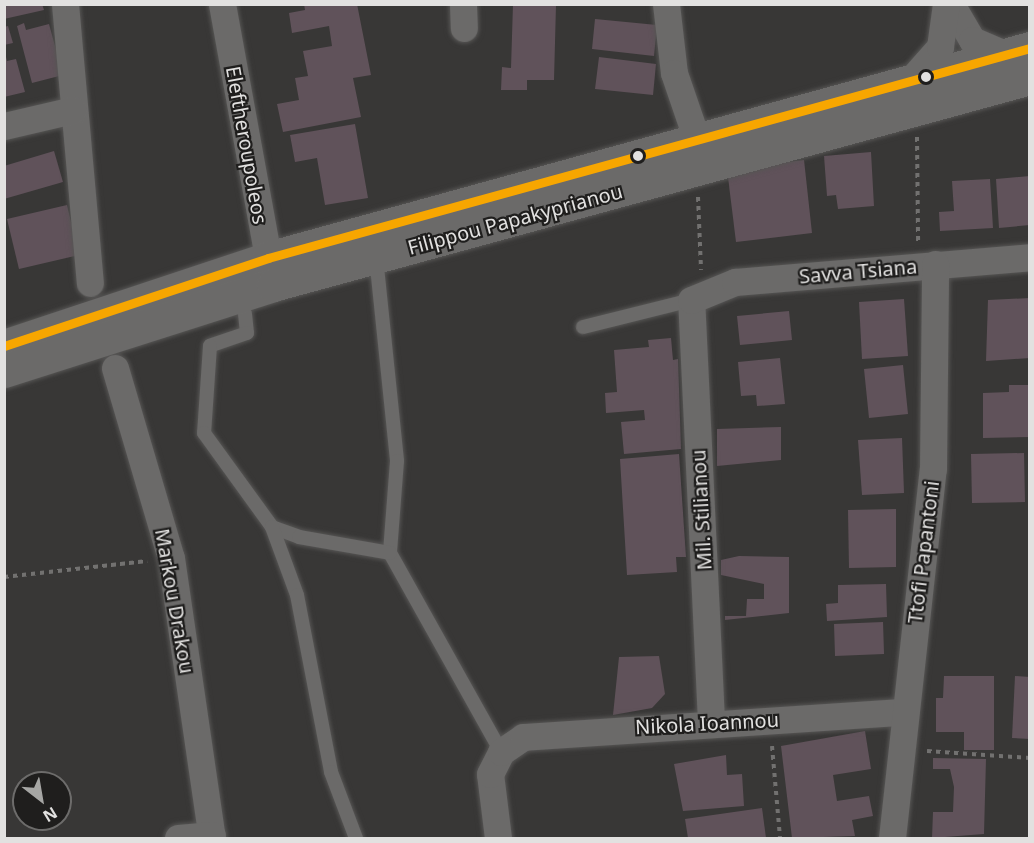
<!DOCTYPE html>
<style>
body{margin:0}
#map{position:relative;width:1034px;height:843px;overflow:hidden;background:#383736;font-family:"Noto Sans",sans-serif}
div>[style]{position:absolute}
.building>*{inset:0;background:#60525a}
.path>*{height:4px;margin-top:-2px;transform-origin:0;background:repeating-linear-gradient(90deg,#727170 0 4.5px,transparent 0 9px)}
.roads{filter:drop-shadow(0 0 2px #565554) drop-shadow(0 0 2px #565554)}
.lane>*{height:14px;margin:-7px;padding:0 7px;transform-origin:7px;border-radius:7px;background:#6b6a69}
.street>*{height:27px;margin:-13.5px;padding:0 13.5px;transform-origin:13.5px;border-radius:13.5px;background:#6b6a69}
.secondary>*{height:33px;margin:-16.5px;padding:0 16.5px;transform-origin:16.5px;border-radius:16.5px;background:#6b6a69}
.bus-1>*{height:9px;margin:-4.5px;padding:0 4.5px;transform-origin:4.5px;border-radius:4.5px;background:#f7a600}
.dots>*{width:16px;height:16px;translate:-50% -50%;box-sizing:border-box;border:3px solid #1f1e1d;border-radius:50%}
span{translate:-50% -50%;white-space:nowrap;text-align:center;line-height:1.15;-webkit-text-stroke:4.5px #1f1e1d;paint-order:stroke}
.street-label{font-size:20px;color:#e2e1e0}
.frame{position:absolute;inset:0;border:6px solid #e2e1e0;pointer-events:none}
.north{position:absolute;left:12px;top:771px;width:60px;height:60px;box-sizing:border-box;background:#1f1e1d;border:2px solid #6d6c6b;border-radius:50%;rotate:149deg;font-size:16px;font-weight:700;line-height:24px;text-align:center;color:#e2e1e0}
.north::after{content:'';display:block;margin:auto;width:21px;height:27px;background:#a6a6a4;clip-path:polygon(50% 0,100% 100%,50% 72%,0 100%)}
</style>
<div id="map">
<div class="building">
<div style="clip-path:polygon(4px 4px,42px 4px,44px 10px,4px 19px)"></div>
<div style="clip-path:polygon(304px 4px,357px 4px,371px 75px,353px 78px,361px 117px,283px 132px,277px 104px,299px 100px,295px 78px,308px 76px,303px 51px,332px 46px,329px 26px,292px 33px,289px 13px,305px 10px)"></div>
<div style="clip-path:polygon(513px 4px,556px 5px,554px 80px,527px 80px,527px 90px,501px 90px,502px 67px,511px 68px)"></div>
<div style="clip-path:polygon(595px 19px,657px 25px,654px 56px,592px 49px)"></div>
<div style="clip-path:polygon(24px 23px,26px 30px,49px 24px,63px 75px,32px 83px,17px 26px)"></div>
<div style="clip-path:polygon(8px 26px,13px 43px,4px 45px,4px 27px)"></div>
<div style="clip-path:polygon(5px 53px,7px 61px,16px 59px,25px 92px,4px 97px)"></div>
<div style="clip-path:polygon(599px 57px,656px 64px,653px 95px,595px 89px)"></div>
<div style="clip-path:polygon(355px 124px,368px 198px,325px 205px,317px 158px,295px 162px,290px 135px)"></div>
<div style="clip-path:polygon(54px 151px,63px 182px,4px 199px,4px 166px)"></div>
<div style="clip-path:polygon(871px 152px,874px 206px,838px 209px,836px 195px,827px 196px,824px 156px)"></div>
<div style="clip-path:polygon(804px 160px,812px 233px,736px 242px,727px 169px)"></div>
<div style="clip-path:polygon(1030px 176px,1030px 225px,999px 228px,996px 179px)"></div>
<div style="clip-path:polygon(990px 179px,993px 228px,940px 231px,939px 212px,954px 211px,952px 181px)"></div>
<div style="clip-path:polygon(67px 205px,79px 255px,19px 269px,7px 219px)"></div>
<div style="clip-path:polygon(1030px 298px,1030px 358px,986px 361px,988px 300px)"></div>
<div style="clip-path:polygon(904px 299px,908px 356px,862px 359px,859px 302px)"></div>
<div style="clip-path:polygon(789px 311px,792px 340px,740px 345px,737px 316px)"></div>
<div style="clip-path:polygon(671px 338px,673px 360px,678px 359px,681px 449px,624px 454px,621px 422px,645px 420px,644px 410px,606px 413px,605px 393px,617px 392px,614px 350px,649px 347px,648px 340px)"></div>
<div style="clip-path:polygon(780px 358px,785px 404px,757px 406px,756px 395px,741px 396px,738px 362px)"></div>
<div style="clip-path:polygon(903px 365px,908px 414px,869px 418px,864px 369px)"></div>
<div style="clip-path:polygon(1009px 385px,1030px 385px,1030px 437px,983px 438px,983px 393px,1009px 392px)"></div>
<div style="clip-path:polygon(781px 427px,781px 460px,717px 466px,717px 429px)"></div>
<div style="clip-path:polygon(902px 438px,904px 493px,862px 495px,858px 440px)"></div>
<div style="clip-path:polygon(1024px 453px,1025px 502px,972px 503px,971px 454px)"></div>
<div style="clip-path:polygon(679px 454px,686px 557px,676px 557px,677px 572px,627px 575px,620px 459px)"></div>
<div style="clip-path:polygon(896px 509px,896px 567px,849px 568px,848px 510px)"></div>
<div style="clip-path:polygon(739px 556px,789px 557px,789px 613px,725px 620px,725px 616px,746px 616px,747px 599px,764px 599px,764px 584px,721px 575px,721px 560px)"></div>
<div style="clip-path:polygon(886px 584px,887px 617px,827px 621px,826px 604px,838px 603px,838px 585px)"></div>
<div style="clip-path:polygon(883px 622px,884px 654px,835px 656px,834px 624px)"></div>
<div style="clip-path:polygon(659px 656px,665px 694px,652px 708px,613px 715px,619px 657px)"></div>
<div style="clip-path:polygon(944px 676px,994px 676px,994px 750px,964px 750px,964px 732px,936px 732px,936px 698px,943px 698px)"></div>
<div style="clip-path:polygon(1015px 676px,1030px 677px,1030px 739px,1012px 738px)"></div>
<div style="clip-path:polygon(865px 731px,871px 769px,833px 775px,837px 801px,869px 796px,873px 816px,852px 820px,855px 836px,792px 838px,781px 746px)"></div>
<div style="clip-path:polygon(726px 755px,727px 775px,742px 774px,744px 806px,683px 811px,674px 764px)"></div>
<div style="clip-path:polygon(933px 758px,986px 759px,984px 834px,932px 838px,933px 812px,953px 812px,954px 787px,950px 769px,933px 769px)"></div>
<div style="clip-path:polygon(762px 808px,766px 838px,688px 838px,685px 819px)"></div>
</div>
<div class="path">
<div style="left:917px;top:137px;width:104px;rotate:89.4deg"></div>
<div style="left:698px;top:197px;width:73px;rotate:87.6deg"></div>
<div style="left:4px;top:577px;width:144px;rotate:-6.4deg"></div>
<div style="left:772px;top:746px;width:92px;rotate:85deg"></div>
<div style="left:927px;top:751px;width:103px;rotate:3.9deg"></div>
</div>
<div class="roads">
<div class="lane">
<div style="left:376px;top:257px;width:205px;rotate:84.1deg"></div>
<div style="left:397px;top:461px;width:92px;rotate:94.4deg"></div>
<div style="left:390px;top:553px;width:228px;rotate:60.8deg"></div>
<div style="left:245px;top:314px;width:19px;rotate:84deg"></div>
<div style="left:247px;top:333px;width:39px;rotate:161deg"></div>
<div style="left:210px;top:346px;width:87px;rotate:93.9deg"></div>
<div style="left:204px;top:433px;width:116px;rotate:54.1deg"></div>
<div style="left:272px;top:527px;width:29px;rotate:20deg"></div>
<div style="left:299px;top:537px;width:92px;rotate:10deg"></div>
<div style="left:583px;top:327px;width:111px;rotate:-14deg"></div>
<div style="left:272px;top:527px;width:72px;rotate:69.8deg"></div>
<div style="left:297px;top:595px;width:180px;rotate:79.1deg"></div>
<div style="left:331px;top:772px;width:71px;rotate:69.3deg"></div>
</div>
<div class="street">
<div style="left:65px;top:4px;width:280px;rotate:84.9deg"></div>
<div style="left:222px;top:4px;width:279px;rotate:79.7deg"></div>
<div style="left:463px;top:4px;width:24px;rotate:88deg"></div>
<div style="left:666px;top:4px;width:69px;rotate:83.4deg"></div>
<div style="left:674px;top:73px;width:71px;rotate:71.1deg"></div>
<div style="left:951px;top:4px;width:42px;rotate:59.7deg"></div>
<div style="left:972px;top:40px;width:38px;rotate:23deg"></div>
<div style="left:909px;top:82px;width:47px;rotate:-48.5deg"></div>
<div style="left:940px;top:47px;width:43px;rotate:-82.1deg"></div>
<div style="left:4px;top:126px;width:71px;rotate:-13.1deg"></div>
<div style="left:115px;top:368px;width:198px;rotate:73.6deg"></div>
<div style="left:171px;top:558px;width:283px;rotate:81.7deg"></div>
<div style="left:711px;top:721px;width:421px;rotate:-92.7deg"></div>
<div style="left:691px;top:300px;width:48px;rotate:-22.2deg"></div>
<div style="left:735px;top:282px;width:296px;rotate:-4.8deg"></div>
<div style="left:178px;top:838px;width:34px;rotate:-5deg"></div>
<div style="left:498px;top:838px;width:64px;rotate:-97.1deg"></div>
<div style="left:490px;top:774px;width:25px;rotate:-63deg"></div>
<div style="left:501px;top:752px;width:27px;rotate:-34deg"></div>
<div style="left:523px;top:737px;width:381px;rotate:-3.8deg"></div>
<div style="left:892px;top:838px;width:371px;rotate:-83.7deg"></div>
<div style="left:933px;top:469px;width:205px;rotate:-89.4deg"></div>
</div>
<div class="secondary">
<div style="left:4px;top:346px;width:278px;rotate:-18.4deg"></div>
<div style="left:268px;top:258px;width:790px;rotate:-15.41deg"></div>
<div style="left:4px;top:371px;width:282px;rotate:-17.7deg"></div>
<div style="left:273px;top:285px;width:785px;rotate:-15.29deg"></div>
</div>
</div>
<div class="bus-1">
<div style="left:4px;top:346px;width:278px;rotate:-18.4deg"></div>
<div style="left:268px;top:258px;width:790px;rotate:-15.41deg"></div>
</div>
<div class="dots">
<div style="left:926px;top:77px;background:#e2e1e0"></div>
<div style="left:638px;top:156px;background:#e2e1e0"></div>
</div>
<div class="street-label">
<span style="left:247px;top:145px;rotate:80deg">Eleftheroupoleos</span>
<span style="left:515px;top:219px;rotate:-15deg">Filippou Papakyprianou</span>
<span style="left:858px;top:271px;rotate:-5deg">Savva Tsiana</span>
<span style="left:701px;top:510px;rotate:-93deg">Mil. Stilianou</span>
<span style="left:923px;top:552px;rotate:-83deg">Ttofi Papantoni</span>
<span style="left:175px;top:601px;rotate:80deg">Markou Drakou</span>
<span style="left:707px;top:723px;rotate:-3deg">Nikola Ioannou</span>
</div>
<div class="frame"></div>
<div class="north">N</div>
</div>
